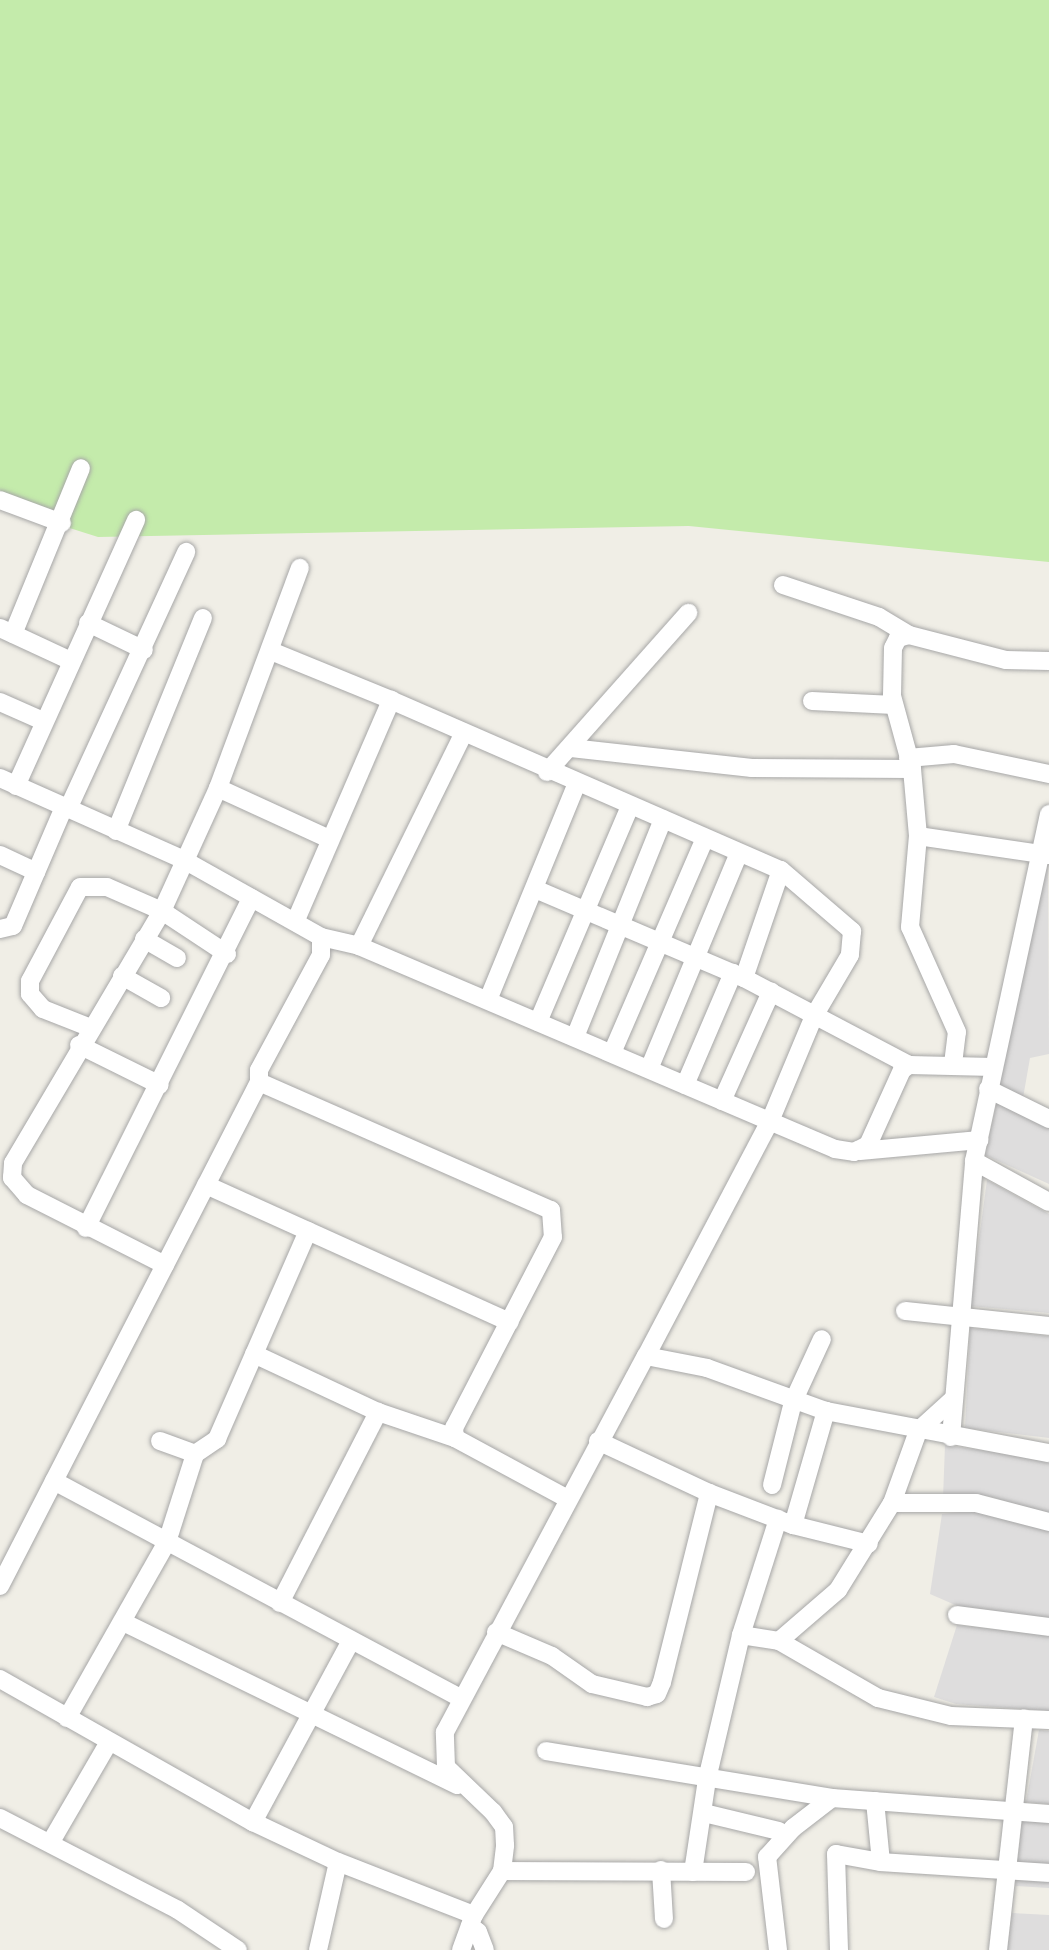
<!DOCTYPE html>
<style>
body{margin:0}
#map{position:relative;width:1049px;height:1950px;overflow:hidden;background:#f0eee6;font-family:"PT Sans Narrow",sans-serif}
div>[style]{position:absolute}
.residential>*{inset:0;background:#dedddd}
.grass>*{inset:0;background:#c4ebab}
.roads{filter:drop-shadow(0 0 2px #a7a7a7) drop-shadow(0 0 2px #a7a7a7)}
.minor>*{height:18px;margin:-9px;padding:0 9px;transform-origin:9px;border-radius:9px;background:#fff}
span{translate:-50% -50%;white-space:nowrap;text-align:center;line-height:1.15;-webkit-text-stroke:6px #fff;paint-order:stroke}
</style>
<div id="map">
<div class="residential">
<div style="clip-path:polygon(1048px 862px,1049px 1054px,1030px 1058px,1023px 1098px,997px 1085px)"></div>
<div style="clip-path:polygon(997px 1101px,1049px 1127px,1049px 1184px,985px 1155px)"></div>
<div style="clip-path:polygon(987px 1180px,1049px 1214px,1049px 1313px,970px 1306px)"></div>
<div style="clip-path:polygon(970px 1328px,1049px 1336px,1049px 1438px,965px 1428px)"></div>
<div style="clip-path:polygon(945px 1445px,1049px 1460px,1049px 1514px,988px 1496px,943px 1498px)"></div>
<div style="clip-path:polygon(977px 1510px,1049px 1529px,1049px 1618px,969px 1611px,930px 1594px,942px 1514px)"></div>
<div style="clip-path:polygon(957px 1625px,1049px 1635px,1049px 1711px,956px 1704px,934px 1697px)"></div>
<div style="clip-path:polygon(1039px 1730px,1049px 1731px,1049px 1804px,1026px 1802px)"></div>
<div style="clip-path:polygon(1022px 1820px,1049px 1822px,1049px 1888px,1015px 1886px)"></div>
<div style="clip-path:polygon(1012px 1913px,1049px 1915px,1049px 1950px,1007px 1950px)"></div>
</div>
<div class="grass">
<div style="clip-path:polygon(0 0,1049px 0,1049px 562px,689px 526px,98px 537px,0 506px)"></div>
</div>
<div class="roads">
<div class="minor">
<div style="left:0;top:500px;width:66px;rotate:20.4deg"></div>
<div style="left:783px;top:585px;width:101px;rotate:18.4deg"></div>
<div style="left:879px;top:617px;width:35px;rotate:31deg"></div>
<div style="left:88px;top:623px;width:62px;rotate:25.7deg"></div>
<div style="left:0;top:628px;width:78px;rotate:24.9deg"></div>
<div style="left:13px;top:634px;width:179px;rotate:-67.7deg"></div>
<div style="left:271px;top:651px;width:130px;rotate:22.2deg"></div>
<div style="left:812px;top:701px;width:82px;rotate:2.8deg"></div>
<div style="left:0;top:702px;width:47px;rotate:23.8deg"></div>
<div style="left:571px;top:748px;width:182px;rotate:6.3deg"></div>
<div style="left:752px;top:768px;width:160px;rotate:0.4deg"></div>
<div style="left:908px;top:758px;width:46px;rotate:-5deg"></div>
<div style="left:954px;top:754px;width:97px;rotate:11.9deg"></div>
<div style="left:547px;top:772px;width:213px;rotate:-48.4deg"></div>
<div style="left:0;top:778px;width:201px;rotate:24deg"></div>
<div style="left:184px;top:860px;width:157px;rotate:29.3deg"></div>
<div style="left:321px;top:937px;width:39px;rotate:13deg"></div>
<div style="left:359px;top:946px;width:517px;rotate:23.1deg"></div>
<div style="left:835px;top:1149px;width:19px;rotate:9deg"></div>
<div style="left:854px;top:1152px;width:16px;rotate:-27deg"></div>
<div style="left:868px;top:1145px;width:82px;rotate:-65.6deg"></div>
<div style="left:902px;top:1070px;width:9px;rotate:-36deg"></div>
<div style="left:909px;top:1065px;width:84px;rotate:1.4deg"></div>
<div style="left:16px;top:786px;width:292px;rotate:-65.7deg"></div>
<div style="left:218px;top:788px;width:120px;rotate:24.6deg"></div>
<div style="left:68px;top:809px;width:283px;rotate:-65.3deg"></div>
<div style="left:116px;top:831px;width:230px;rotate:-67.8deg"></div>
<div style="left:918px;top:836px;width:132px;rotate:8.3deg"></div>
<div style="left:0;top:855px;width:40px;rotate:25deg"></div>
<div style="left:535px;top:889px;width:227px;rotate:23.1deg"></div>
<div style="left:744px;top:978px;width:187px;rotate:27.8deg"></div>
<div style="left:296px;top:920px;width:240px;rotate:-66.6deg"></div>
<div style="left:391px;top:700px;width:425px;rotate:23.6deg"></div>
<div style="left:781px;top:870px;width:94px;rotate:40.7deg"></div>
<div style="left:852px;top:931px;width:24px;rotate:95deg"></div>
<div style="left:850px;top:955px;width:71px;rotate:120.5deg"></div>
<div style="left:814px;top:1016px;width:114px;rotate:112.7deg"></div>
<div style="left:770px;top:1121px;width:266px;rotate:117.8deg"></div>
<div style="left:0;top:929px;width:13px;rotate:-13deg"></div>
<div style="left:13px;top:926px;width:129px;rotate:-66.8deg"></div>
<div style="left:144px;top:939px;width:38px;rotate:30deg"></div>
<div style="left:359px;top:946px;width:235px;rotate:-63.8deg"></div>
<div style="left:122px;top:976px;width:45px;rotate:29.4deg"></div>
<div style="left:744px;top:978px;width:114px;rotate:-71.1deg"></div>
<div style="left:488px;top:1000px;width:232px;rotate:-67.7deg"></div>
<div style="left:538px;top:1022px;width:235px;rotate:-66.9deg"></div>
<div style="left:91px;top:1028px;width:52px;rotate:-158.4deg"></div>
<div style="left:43px;top:1009px;width:20px;rotate:-131deg"></div>
<div style="left:30px;top:994px;width:13px;rotate:-90deg"></div>
<div style="left:30px;top:981px;width:106px;rotate:-62deg"></div>
<div style="left:80px;top:887px;width:27px"></div>
<div style="left:107px;top:887px;width:60px;rotate:23.6deg"></div>
<div style="left:162px;top:911px;width:78px;rotate:33.5deg"></div>
<div style="left:575px;top:1037px;width:235px;rotate:-68deg"></div>
<div style="left:79px;top:1045px;width:90px;rotate:26.3deg"></div>
<div style="left:612px;top:1053px;width:232px;rotate:-66.6deg"></div>
<div style="left:953px;top:1064px;width:32px;rotate:-83deg"></div>
<div style="left:957px;top:1032px;width:115px;rotate:-114.1deg"></div>
<div style="left:910px;top:927px;width:91px;rotate:-85deg"></div>
<div style="left:918px;top:836px;width:67px;rotate:-95.1deg"></div>
<div style="left:912px;top:769px;width:76px;rotate:-105.3deg"></div>
<div style="left:892px;top:696px;width:48px;rotate:-88.8deg"></div>
<div style="left:893px;top:648px;width:11px;rotate:-63deg"></div>
<div style="left:898px;top:638px;width:11px;rotate:-15deg"></div>
<div style="left:909px;top:635px;width:100px;rotate:14.5deg"></div>
<div style="left:1006px;top:660px;width:43px;rotate:1.3deg"></div>
<div style="left:649px;top:1069px;width:234px;rotate:-67.4deg"></div>
<div style="left:259px;top:1082px;width:319px;rotate:23.7deg"></div>
<div style="left:551px;top:1210px;width:27px;rotate:86deg"></div>
<div style="left:553px;top:1237px;width:215px;rotate:117.4deg"></div>
<div style="left:454px;top:1428px;width:10px;rotate:84deg"></div>
<div style="left:685px;top:1085px;width:122px;rotate:-66.8deg"></div>
<div style="left:988px;top:1089px;width:68px;rotate:26.2deg"></div>
<div style="left:722px;top:1101px;width:120px;rotate:-65.8deg"></div>
<div style="left:860px;top:1151px;width:120px;rotate:-5.3deg"></div>
<div style="left:974px;top:1161px;width:85px;rotate:28.7deg"></div>
<div style="left:206px;top:1185px;width:333px;rotate:24.3deg"></div>
<div style="left:86px;top:1228px;width:369px;rotate:-63.4deg"></div>
<div style="left:165px;top:1265px;width:155px;rotate:-153.1deg"></div>
<div style="left:27px;top:1195px;width:23px;rotate:-131deg"></div>
<div style="left:12px;top:1178px;width:15px;rotate:-86deg"></div>
<div style="left:13px;top:1163px;width:293px;rotate:-59.4deg"></div>
<div style="left:162px;top:911px;width:135px;rotate:-65.5deg"></div>
<div style="left:218px;top:788px;width:235px;rotate:-69.6deg"></div>
<div style="left:905px;top:1311px;width:145px;rotate:5.9deg"></div>
<div style="left:254px;top:1354px;width:137px;rotate:25.1deg"></div>
<div style="left:378px;top:1412px;width:81px;rotate:18.7deg"></div>
<div style="left:455px;top:1438px;width:126px;rotate:28.4deg"></div>
<div style="left:951px;top:1437px;width:277px;rotate:-85.2deg"></div>
<div style="left:974px;top:1161px;width:355px;rotate:-77.8deg"></div>
<div style="left:160px;top:1441px;width:37px;rotate:20deg"></div>
<div style="left:195px;top:1454px;width:27px;rotate:-34deg"></div>
<div style="left:217px;top:1439px;width:227px;rotate:-66.4deg"></div>
<div style="left:598px;top:1441px;width:123px;rotate:25.1deg"></div>
<div style="left:54px;top:1481px;width:461px;rotate:28.1deg"></div>
<div style="left:772px;top:1485px;width:86px;rotate:-75.8deg"></div>
<div style="left:793px;top:1402px;width:69px;rotate:-65.3deg"></div>
<div style="left:892px;top:1503px;width:77px;rotate:-70.1deg"></div>
<div style="left:918px;top:1431px;width:47px;rotate:-42.4deg"></div>
<div style="left:793px;top:1525px;width:119px;rotate:-73.9deg"></div>
<div style="left:0;top:1586px;width:567px;rotate:-62.8deg"></div>
<div style="left:259px;top:1082px;width:12px;rotate:-90deg"></div>
<div style="left:259px;top:1070px;width:131px;rotate:-61.7deg"></div>
<div style="left:321px;top:955px;width:18px;rotate:-90deg"></div>
<div style="left:280px;top:1603px;width:215px;rotate:-62.8deg"></div>
<div style="left:957px;top:1615px;width:93px;rotate:7.4deg"></div>
<div style="left:123px;top:1622px;width:372px;rotate:26deg"></div>
<div style="left:496px;top:1632px;width:61px;rotate:23.2deg"></div>
<div style="left:552px;top:1656px;width:49px;rotate:35deg"></div>
<div style="left:592px;top:1684px;width:57px;rotate:13.3deg"></div>
<div style="left:647px;top:1697px;width:10px;rotate:-17deg"></div>
<div style="left:657px;top:1694px;width:13px;rotate:-67deg"></div>
<div style="left:662px;top:1682px;width:195px;rotate:-76deg"></div>
<div style="left:709px;top:1493px;width:90px;rotate:20.9deg"></div>
<div style="left:793px;top:1525px;width:78px;rotate:14deg"></div>
<div style="left:741px;top:1635px;width:38px;rotate:9deg"></div>
<div style="left:779px;top:1641px;width:114px;rotate:29.9deg"></div>
<div style="left:878px;top:1698px;width:75px;rotate:13.9deg"></div>
<div style="left:951px;top:1716px;width:98px;rotate:2.3deg"></div>
<div style="left:779px;top:1641px;width:78px;rotate:-40.8deg"></div>
<div style="left:838px;top:1590px;width:102px;rotate:-58.2deg"></div>
<div style="left:892px;top:1503px;width:84px"></div>
<div style="left:976px;top:1503px;width:75px;rotate:14.6deg"></div>
<div style="left:0;top:1679px;width:291px;rotate:29.5deg"></div>
<div style="left:253px;top:1822px;width:94px;rotate:25.2deg"></div>
<div style="left:338px;top:1862px;width:146px;rotate:21.3deg"></div>
<div style="left:67px;top:1718px;width:202px;rotate:-60.4deg"></div>
<div style="left:167px;top:1542px;width:92px;rotate:-72.3deg"></div>
<div style="left:546px;top:1751px;width:290px;rotate:9.3deg"></div>
<div style="left:832px;top:1798px;width:218px;rotate:4.2deg"></div>
<div style="left:875px;top:1801px;width:61px;rotate:84.4deg"></div>
<div style="left:704px;top:1813px;width:77px;rotate:13.5deg"></div>
<div style="left:0;top:1818px;width:200px;rotate:27.3deg"></div>
<div style="left:178px;top:1910px;width:72px;rotate:33.7deg"></div>
<div style="left:253px;top:1822px;width:206px;rotate:-61.6deg"></div>
<div style="left:52px;top:1840px;width:113px;rotate:-59.8deg"></div>
<div style="left:661px;top:1870px;width:49px;rotate:86.5deg"></div>
<div style="left:502px;top:1871px;width:244px;rotate:0.2deg"></div>
<div style="left:693px;top:1872px;width:94px;rotate:-81.4deg"></div>
<div style="left:707px;top:1779px;width:148px;rotate:-76.7deg"></div>
<div style="left:741px;top:1635px;width:122px;rotate:-72.3deg"></div>
<div style="left:470px;top:1926px;width:10px;rotate:37deg"></div>
<div style="left:478px;top:1932px;width:19px;rotate:69deg"></div>
<div style="left:318px;top:1950px;width:90px;rotate:-77.2deg"></div>
<div style="left:461px;top:1950px;width:37px;rotate:-70deg"></div>
<div style="left:474px;top:1915px;width:52px;rotate:-57.5deg"></div>
<div style="left:502px;top:1871px;width:26px;rotate:-83deg"></div>
<div style="left:505px;top:1845px;width:18px;rotate:-93deg"></div>
<div style="left:504px;top:1827px;width:19px;rotate:-126deg"></div>
<div style="left:493px;top:1812px;width:65px;rotate:-136.2deg"></div>
<div style="left:446px;top:1767px;width:35px;rotate:-92deg"></div>
<div style="left:445px;top:1732px;width:426px;rotate:-61.9deg"></div>
<div style="left:646px;top:1356px;width:62px;rotate:11.1deg"></div>
<div style="left:707px;top:1368px;width:127px;rotate:19.9deg"></div>
<div style="left:826px;top:1411px;width:227px;rotate:10.7deg"></div>
<div style="left:778px;top:1950px;width:94px;rotate:-96.7deg"></div>
<div style="left:767px;top:1857px;width:39px;rotate:-48deg"></div>
<div style="left:793px;top:1828px;width:49px;rotate:-37.6deg"></div>
<div style="left:839px;top:1950px;width:96px;rotate:-91.8deg"></div>
<div style="left:836px;top:1854px;width:46px;rotate:10.1deg"></div>
<div style="left:881px;top:1862px;width:168px;rotate:3.7deg"></div>
<div style="left:998px;top:1950px;width:233px;rotate:-83.6deg"></div>
</div>
</div>
</div>
